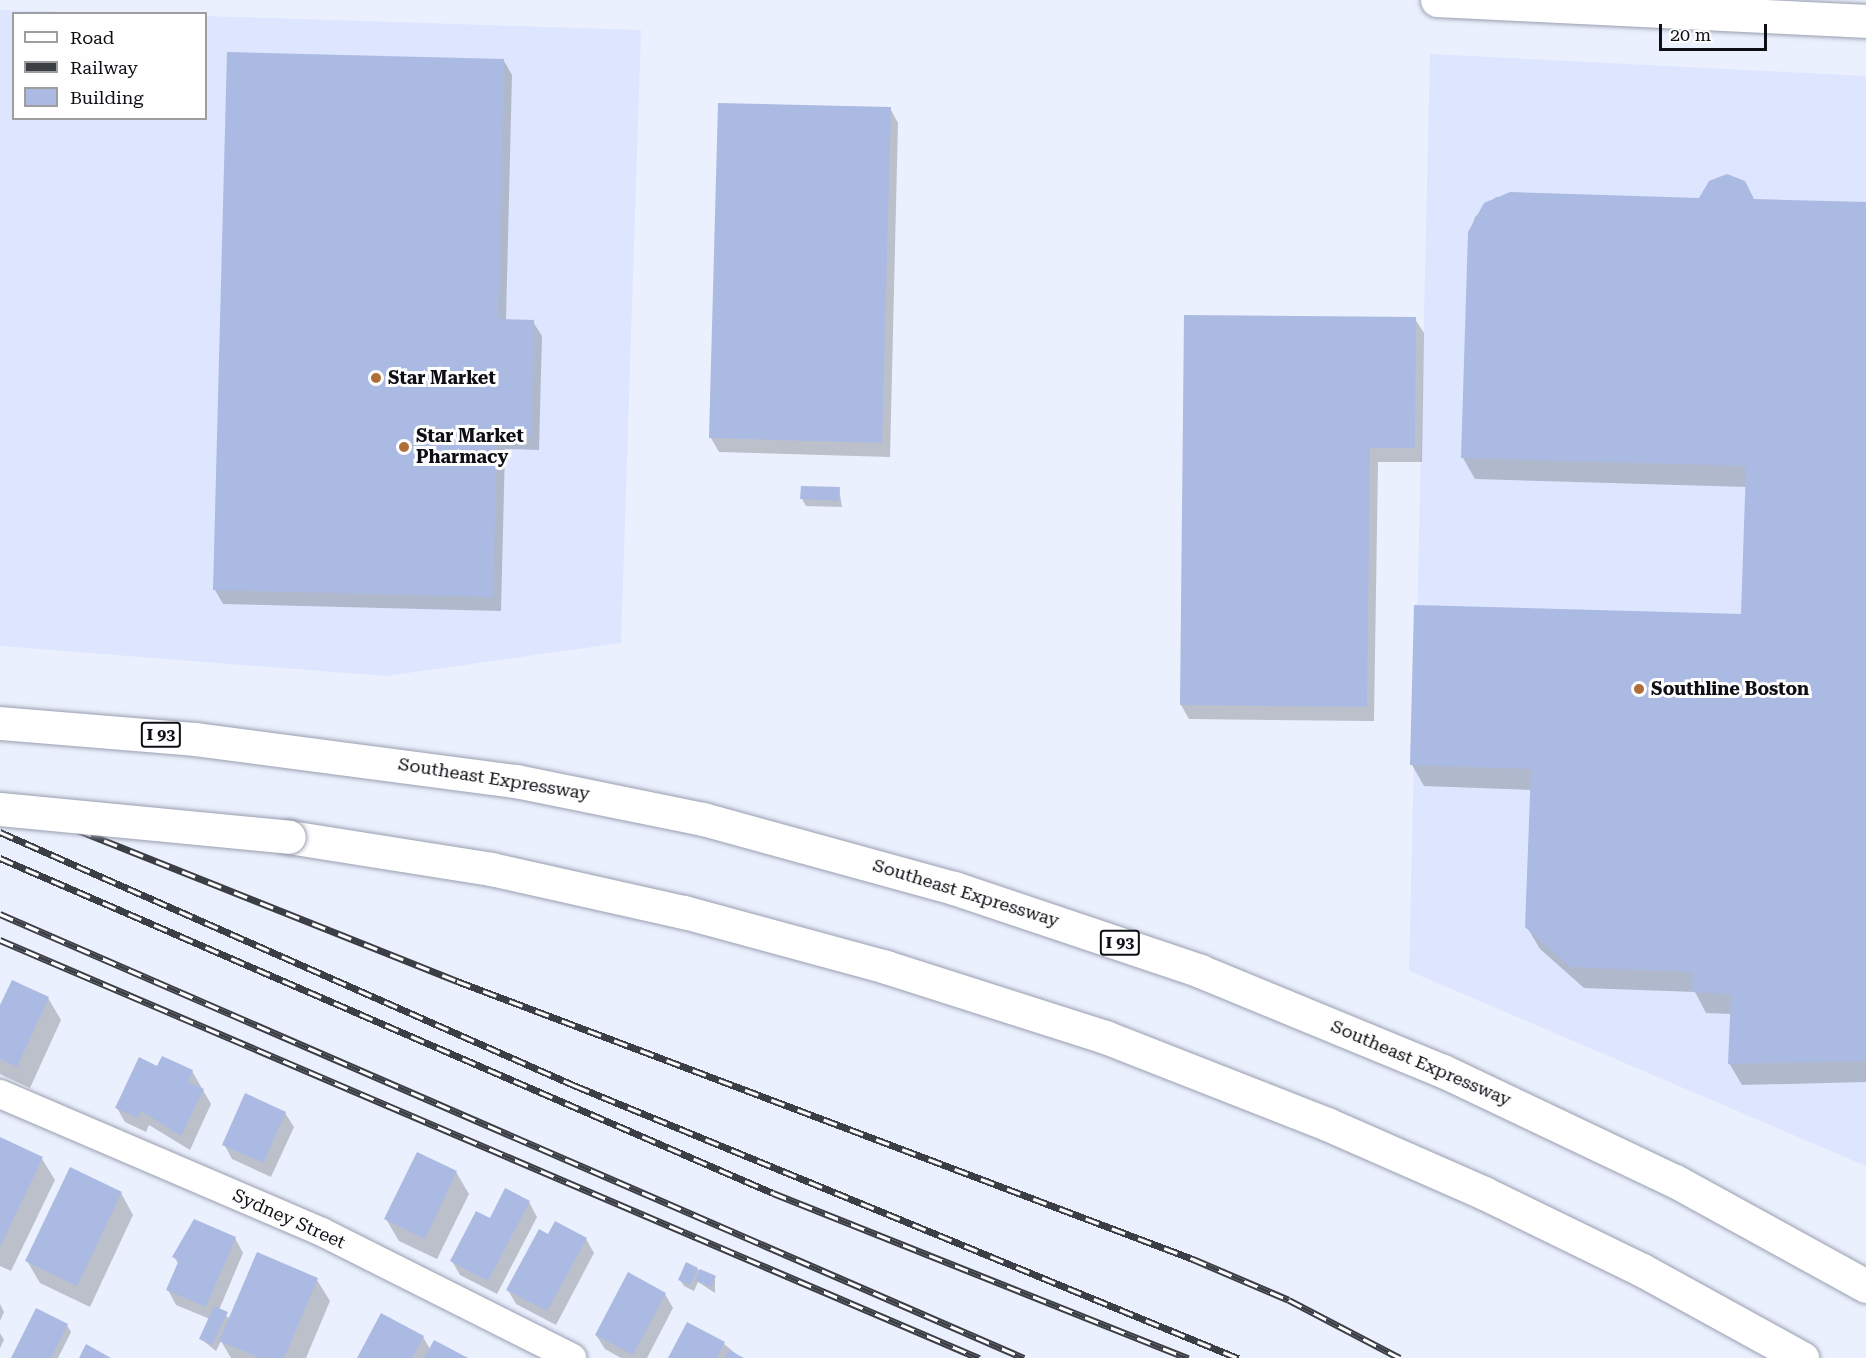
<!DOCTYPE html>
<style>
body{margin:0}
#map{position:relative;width:1866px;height:1358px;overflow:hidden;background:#ebf0fe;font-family:"Roboto Serif",serif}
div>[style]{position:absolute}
.built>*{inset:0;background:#dde6fe}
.shadow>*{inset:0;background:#0003}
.building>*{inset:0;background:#abbae3}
.roads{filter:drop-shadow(0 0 2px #999faf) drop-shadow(0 0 2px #999faf)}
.street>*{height:28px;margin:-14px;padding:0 14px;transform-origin:14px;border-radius:14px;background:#fff}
.secondary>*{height:33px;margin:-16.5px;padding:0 16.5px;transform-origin:16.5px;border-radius:16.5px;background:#fff}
.highway>*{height:33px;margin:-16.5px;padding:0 16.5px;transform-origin:16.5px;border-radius:16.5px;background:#fff}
.rail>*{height:7px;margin-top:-3.5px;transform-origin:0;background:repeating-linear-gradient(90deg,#fefefe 0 14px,#3c3e45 0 28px);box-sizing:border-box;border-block:2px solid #3c3e45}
.bridges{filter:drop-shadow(0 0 2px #999faf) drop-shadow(0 0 2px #999faf)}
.highway-bridge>*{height:33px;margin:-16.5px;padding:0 16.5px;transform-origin:16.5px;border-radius:16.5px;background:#fff}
.dots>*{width:16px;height:16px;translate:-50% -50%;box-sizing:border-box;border:3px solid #fefefe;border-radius:50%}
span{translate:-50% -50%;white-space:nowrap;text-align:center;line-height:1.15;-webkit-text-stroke:6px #fefefe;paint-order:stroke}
.shield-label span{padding:2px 4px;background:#fefefe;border:2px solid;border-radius:4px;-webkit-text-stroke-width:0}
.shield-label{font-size:16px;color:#0d0f14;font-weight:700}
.poi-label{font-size:18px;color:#0d0f14;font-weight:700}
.left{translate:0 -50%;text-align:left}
.street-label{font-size:18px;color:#0d0f14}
.legend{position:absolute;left:12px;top:12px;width:195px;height:108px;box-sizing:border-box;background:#fefefe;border:2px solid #9e9ea0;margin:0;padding:8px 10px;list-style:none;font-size:18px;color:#0d0f14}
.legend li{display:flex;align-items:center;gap:12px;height:30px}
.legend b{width:30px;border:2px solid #9e9ea0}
.scale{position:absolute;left:1659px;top:24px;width:108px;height:27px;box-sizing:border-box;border:3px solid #0d0f14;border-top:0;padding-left:8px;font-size:18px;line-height:21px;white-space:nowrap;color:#0d0f14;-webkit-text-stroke:4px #fefefe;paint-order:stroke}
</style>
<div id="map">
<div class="built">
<div style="clip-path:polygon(0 10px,116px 13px,14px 14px,14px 118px,206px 118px,206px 16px,641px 30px,621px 643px,386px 676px,0 646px)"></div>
<div style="clip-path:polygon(1430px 54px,1866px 76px,1866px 1166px,1409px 971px)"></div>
</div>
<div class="shadow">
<div style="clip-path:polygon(504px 61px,512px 75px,506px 321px,533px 322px,542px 336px,539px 450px,505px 449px,501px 611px,223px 604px,215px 590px)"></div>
<div style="clip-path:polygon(890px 108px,898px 123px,890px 457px,719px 452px,711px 438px)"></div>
<div style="clip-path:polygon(1496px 197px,1866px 204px,1866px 1082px,1742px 1085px,1729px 1063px,1731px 1014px,1706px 1013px,1695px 992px,1584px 988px,1540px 949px,1527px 927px,1532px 790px,1424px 786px,1412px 765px,1743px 615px,1747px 487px,1475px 479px,1463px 458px,1470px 232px,1475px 217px)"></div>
<div style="clip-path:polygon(1415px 319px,1424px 333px,1422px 462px,1378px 462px,1374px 721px,1189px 719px,1181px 705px)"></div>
<div style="clip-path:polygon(839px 489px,842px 507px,806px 506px,802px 499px)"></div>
<div style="clip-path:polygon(48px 998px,61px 1020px,30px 1088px,0 1074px,0 1008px)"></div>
<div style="clip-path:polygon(158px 1068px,192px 1071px,211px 1104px,190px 1150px,149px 1125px,146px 1132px,125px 1122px,117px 1108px)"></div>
<div style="clip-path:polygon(285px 1113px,294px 1127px,271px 1177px,232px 1159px,224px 1144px)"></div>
<div style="clip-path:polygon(0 1139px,42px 1159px,55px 1180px,11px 1271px,0 1266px)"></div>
<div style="clip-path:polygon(456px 1172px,469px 1194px,437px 1259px,399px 1241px,386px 1219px)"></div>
<div style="clip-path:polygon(121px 1193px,133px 1215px,90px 1307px,40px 1283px,27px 1261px)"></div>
<div style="clip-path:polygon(529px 1202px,537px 1217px,497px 1294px,460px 1275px,452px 1261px,491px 1220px)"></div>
<div style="clip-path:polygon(548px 1236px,586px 1239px,594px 1253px,556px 1325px,516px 1304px,508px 1290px)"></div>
<div style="clip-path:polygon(235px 1238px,243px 1253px,219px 1310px,230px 1319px,258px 1254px,317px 1280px,330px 1301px,306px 1358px,231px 1358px,221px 1341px,216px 1351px,201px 1339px,210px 1319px,176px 1305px,168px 1290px,179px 1265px,174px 1257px)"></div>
<div style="clip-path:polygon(697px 1269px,715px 1277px,715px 1293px,698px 1282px,694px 1291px,684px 1286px,680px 1280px)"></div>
<div style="clip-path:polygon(665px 1294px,673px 1308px,647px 1358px,621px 1358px,605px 1349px,596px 1335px)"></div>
<div style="clip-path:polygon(0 1304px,4px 1312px,0 1321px)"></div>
<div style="clip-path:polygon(687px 1324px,724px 1344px,741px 1358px,670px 1358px)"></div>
<div style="clip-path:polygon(67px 1325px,71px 1332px,58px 1358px,12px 1358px)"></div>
<div style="clip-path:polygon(0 1333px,4px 1340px,0 1348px)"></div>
<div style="clip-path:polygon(423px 1337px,430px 1349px,465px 1358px,361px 1358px)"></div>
</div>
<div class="building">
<div style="clip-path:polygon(227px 52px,504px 59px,498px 319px,534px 320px,531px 436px,497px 435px,493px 597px,213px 590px)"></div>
<div style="clip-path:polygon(718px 103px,891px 107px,882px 443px,709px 438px)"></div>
<div style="clip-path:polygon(1727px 174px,1745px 181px,1754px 199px,1866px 202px,1866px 1061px,1728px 1064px,1731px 994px,1692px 992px,1693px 972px,1570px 967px,1525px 927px,1531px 769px,1410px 765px,1414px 605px,1741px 614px,1746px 466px,1461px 458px,1468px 232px,1484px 203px,1510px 192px,1699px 198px,1709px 181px)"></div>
<div style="clip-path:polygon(1184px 315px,1416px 317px,1415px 448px,1370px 448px,1367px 707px,1180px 705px)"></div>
<div style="clip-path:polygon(801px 486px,840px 487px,839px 501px,800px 499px)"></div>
<div style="clip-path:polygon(12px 980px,49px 997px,17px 1067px,0 1059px,0 1005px)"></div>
<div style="clip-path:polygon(162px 1056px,193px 1070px,188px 1082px,204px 1089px,181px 1136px,141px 1111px,138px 1118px,115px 1108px,139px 1057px,157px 1066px)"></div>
<div style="clip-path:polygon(245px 1093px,286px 1112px,263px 1163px,222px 1145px)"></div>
<div style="clip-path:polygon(0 1137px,43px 1157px,0 1247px)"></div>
<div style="clip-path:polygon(417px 1152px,457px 1171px,425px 1239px,384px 1219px)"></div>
<div style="clip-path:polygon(70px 1167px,122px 1192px,77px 1286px,25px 1261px)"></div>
<div style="clip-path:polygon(505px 1188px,530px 1201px,488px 1281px,450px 1261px,476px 1211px,490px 1218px)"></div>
<div style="clip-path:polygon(194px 1219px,236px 1237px,206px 1307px,166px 1290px,179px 1260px,172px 1257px)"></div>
<div style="clip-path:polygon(555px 1221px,587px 1238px,547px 1311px,506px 1290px,539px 1229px,548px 1234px)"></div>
<div style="clip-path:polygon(257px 1252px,318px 1278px,284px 1358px,260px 1358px,219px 1341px)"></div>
<div style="clip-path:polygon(686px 1262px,698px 1268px,690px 1285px,678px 1280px)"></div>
<div style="clip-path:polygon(700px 1269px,716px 1276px,711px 1287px,695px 1280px)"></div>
<div style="clip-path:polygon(628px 1272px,666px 1293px,633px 1355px,595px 1335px)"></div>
<div style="clip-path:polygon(214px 1306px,228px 1312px,212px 1345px,199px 1339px)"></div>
<div style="clip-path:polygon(36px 1308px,68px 1324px,51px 1358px,11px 1358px)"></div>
<div style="clip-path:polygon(381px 1313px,424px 1336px,412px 1358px,357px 1358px)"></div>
<div style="clip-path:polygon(687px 1322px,725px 1342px,717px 1358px,668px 1358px)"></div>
<div style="clip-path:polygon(434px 1340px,468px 1358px,424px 1358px)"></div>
<div style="clip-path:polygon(86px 1344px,111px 1358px,79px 1358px)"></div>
<div style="clip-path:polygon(729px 1350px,744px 1358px,725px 1358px)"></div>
</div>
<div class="roads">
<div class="street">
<div style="left:0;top:1094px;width:350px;rotate:23.2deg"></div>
<div style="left:322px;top:1232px;width:280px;rotate:26.7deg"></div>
</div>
<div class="secondary">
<div style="left:1437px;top:0;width:430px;rotate:2.8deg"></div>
</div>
<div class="highway">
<div style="left:0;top:723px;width:196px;rotate:4.7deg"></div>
<div style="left:195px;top:739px;width:324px;rotate:7.5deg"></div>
<div style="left:516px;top:781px;width:191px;rotate:11.5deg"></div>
<div style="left:703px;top:819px;width:260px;rotate:15.4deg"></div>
<div style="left:954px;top:888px;width:260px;rotate:18.6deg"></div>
<div style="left:1200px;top:971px;width:263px;rotate:22.4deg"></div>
<div style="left:1443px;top:1071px;width:257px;rotate:25.4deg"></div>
<div style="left:1675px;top:1181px;width:218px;rotate:28.8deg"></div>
<div style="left:289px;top:837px;width:205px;rotate:9deg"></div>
<div style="left:491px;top:869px;width:198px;rotate:12.6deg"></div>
<div style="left:684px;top:912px;width:209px;rotate:15.2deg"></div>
<div style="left:886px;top:967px;width:230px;rotate:17.7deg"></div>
<div style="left:1105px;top:1037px;width:238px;rotate:21.4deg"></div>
<div style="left:1327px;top:1124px;width:171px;rotate:23.7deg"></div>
<div style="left:1484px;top:1193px;width:176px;rotate:26deg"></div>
<div style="left:1642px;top:1270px;width:183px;rotate:28.8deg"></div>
</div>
</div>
<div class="rail">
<div style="left:0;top:799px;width:492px;rotate:21.7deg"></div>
<div style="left:457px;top:981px;width:787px;rotate:20.69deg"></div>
<div style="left:1193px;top:1259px;width:104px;rotate:23.1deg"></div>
<div style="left:1289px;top:1300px;width:125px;rotate:27.6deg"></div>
<div style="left:0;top:832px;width:630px;rotate:23.8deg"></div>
<div style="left:576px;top:1086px;width:716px;rotate:22.34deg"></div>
<div style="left:0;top:858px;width:842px;rotate:23.43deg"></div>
<div style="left:773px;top:1193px;width:447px;rotate:21.7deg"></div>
<div style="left:0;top:914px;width:1116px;rotate:23.44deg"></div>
<div style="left:0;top:940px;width:1065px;rotate:23.12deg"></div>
</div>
<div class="bridges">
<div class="highway-bridge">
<div style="left:0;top:809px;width:290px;rotate:5.5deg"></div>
</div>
</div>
<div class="dots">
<div style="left:376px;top:378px;background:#ae6e37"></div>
<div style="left:404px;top:447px;background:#ae6e37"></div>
<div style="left:1639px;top:689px;background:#ae6e37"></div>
</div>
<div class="shield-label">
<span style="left:161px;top:735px">I 93</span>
<span style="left:1120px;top:943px">I 93</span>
</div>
<div class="poi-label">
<span class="left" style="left:388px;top:378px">Star Market</span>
<span class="left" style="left:416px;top:447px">Star Market<br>Pharmacy</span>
<span class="left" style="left:1651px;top:689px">Southline Boston</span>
</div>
<div class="street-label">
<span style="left:494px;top:779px;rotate:9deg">Southeast Expressway</span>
<span style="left:966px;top:893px;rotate:17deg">Southeast Expressway</span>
<span style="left:1421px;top:1063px;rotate:23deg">Southeast Expressway</span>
<span style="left:289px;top:1219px;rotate:24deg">Sydney Street</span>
</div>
<ul class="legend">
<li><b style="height:8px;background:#fff"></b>Road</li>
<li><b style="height:8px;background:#3c3e45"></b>Railway</li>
<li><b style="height:16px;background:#abbae3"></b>Building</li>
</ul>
<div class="scale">20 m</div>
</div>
